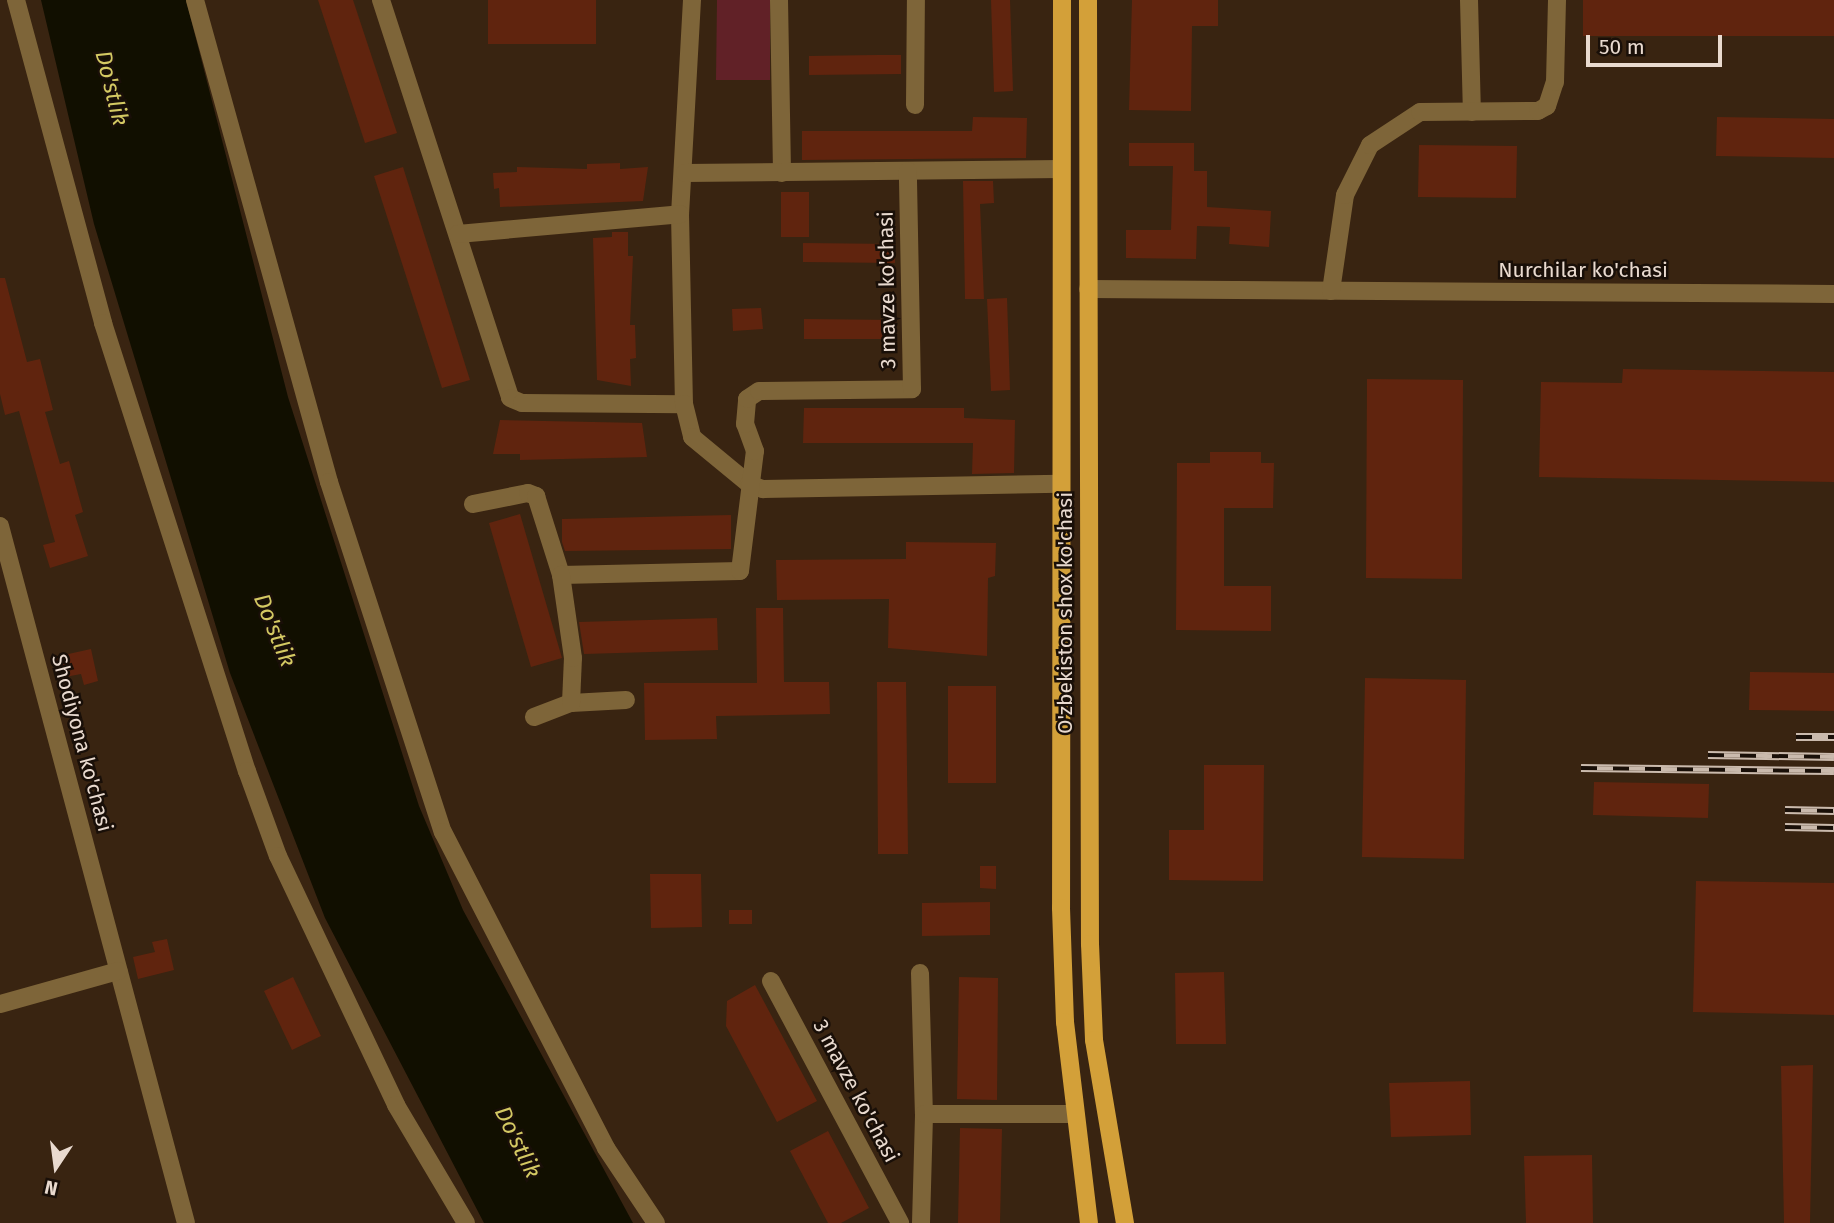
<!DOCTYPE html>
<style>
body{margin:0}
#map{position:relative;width:1834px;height:1223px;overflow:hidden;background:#392411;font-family:"Fira Sans",sans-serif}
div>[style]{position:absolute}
.green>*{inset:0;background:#612127}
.water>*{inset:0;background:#110f00}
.building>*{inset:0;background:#60240e}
.minor>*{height:18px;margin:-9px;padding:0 9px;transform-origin:9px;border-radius:9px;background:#7e6539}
.major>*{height:18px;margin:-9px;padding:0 9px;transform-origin:9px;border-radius:9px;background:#d3a039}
.rail>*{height:8px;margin-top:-4px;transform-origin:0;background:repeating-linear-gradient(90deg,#190f08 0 16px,#cabaad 0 32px);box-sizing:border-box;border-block:2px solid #cabaad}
span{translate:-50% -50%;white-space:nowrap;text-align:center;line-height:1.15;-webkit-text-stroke:5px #190f08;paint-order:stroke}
.street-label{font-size:21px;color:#e9dacf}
.water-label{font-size:23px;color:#d4c963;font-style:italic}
.north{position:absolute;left:21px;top:1132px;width:70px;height:70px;-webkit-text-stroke:5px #190f08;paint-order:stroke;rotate:193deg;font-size:19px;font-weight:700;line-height:28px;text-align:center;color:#e9dacf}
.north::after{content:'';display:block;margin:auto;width:24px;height:32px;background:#e9dacf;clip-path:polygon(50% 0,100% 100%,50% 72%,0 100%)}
.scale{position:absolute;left:1586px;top:35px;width:136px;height:32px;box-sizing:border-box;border:4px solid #e9dacf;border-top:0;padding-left:9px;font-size:21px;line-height:24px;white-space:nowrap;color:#e9dacf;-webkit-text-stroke:5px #190f08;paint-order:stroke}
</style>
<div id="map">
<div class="green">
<div style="clip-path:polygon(717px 0,770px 0,770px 80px,716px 80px)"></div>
</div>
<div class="water">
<div style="clip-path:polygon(41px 0,186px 0,288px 397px,419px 806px,463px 910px,633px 1223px,484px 1223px,325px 918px,230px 673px,94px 224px)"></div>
</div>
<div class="building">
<div style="clip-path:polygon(318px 0,353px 0,397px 133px,365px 143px)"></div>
<div style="clip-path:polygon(488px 0,596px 0,596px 44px,488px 44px)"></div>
<div style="clip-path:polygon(991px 0,1010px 0,1013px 91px,994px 92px)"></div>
<div style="clip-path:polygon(1132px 0,1218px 0,1218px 26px,1192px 26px,1191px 111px,1129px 110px)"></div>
<div style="clip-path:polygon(1583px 0,1834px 0,1834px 36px,1583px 36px)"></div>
<div style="clip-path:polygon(877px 55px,901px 55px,901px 74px,809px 75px,809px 56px)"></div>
<div style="clip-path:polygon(973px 117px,1027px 118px,1026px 158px,802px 160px,802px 131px,972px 131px)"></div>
<div style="clip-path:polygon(1717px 117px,1834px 119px,1834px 158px,1716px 156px)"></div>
<div style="clip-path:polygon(1129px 143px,1194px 143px,1194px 171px,1207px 171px,1207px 207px,1271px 211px,1269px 247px,1229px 244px,1230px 227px,1197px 226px,1196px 259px,1126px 258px,1126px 230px,1171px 230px,1173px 166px,1129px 166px)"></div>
<div style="clip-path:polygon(1419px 145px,1517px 146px,1516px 198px,1418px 197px)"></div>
<div style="clip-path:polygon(620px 163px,620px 169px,648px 167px,643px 201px,500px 207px,499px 188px,494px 189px,493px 173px,517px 172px,517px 167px,587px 169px,587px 164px)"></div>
<div style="clip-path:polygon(403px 167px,470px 380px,442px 388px,374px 176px)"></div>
<div style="clip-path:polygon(963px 181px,993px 181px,994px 203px,980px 204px,984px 299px,965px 299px)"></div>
<div style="clip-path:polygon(781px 192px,809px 192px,809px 237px,781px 237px)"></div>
<div style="clip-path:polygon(612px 232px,628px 232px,628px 256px,633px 256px,630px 325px,635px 325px,636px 358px,630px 359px,631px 386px,597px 380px,593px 238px,612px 237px)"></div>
<div style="clip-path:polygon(803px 243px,895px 244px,895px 263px,803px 262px)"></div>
<div style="clip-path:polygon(0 278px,5px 278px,27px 362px,40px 359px,53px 410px,45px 412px,60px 464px,69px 461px,83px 512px,75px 515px,88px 556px,50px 568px,43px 545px,55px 542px,19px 411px,5px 415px,0 394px)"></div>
<div style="clip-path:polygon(1007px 298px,1010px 390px,991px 391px,987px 299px)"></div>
<div style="clip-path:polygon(761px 308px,763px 329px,733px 331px,732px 309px)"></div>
<div style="clip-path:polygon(804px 319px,896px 320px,896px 339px,804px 339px)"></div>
<div style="clip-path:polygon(1623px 369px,1834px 372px,1834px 482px,1539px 477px,1541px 382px,1622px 383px)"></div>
<div style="clip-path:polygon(1367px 379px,1463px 380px,1462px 579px,1366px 578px)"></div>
<div style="clip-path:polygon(804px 408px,964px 408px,964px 418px,1015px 420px,1014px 473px,972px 474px,973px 443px,803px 443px)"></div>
<div style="clip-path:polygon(500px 420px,642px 423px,647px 457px,520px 460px,520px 454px,493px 454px)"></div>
<div style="clip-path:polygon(1210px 452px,1261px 452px,1261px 463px,1274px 463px,1273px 508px,1224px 508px,1224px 586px,1271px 586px,1271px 631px,1176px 630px,1177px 463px,1210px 463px)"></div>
<div style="clip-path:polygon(520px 514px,562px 658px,531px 667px,489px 523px)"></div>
<div style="clip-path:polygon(731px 515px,731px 549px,565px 551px,562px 542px,562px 519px)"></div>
<div style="clip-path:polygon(906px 542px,996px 543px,995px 576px,988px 578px,987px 656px,888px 648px,889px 599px,777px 600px,776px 560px,906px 559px)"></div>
<div style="clip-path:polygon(756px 608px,783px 608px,784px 682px,829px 682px,830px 714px,716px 716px,717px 739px,645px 740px,644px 683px,757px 683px)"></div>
<div style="clip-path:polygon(717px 618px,718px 650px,584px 654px,579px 622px)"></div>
<div style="clip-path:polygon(91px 649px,98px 681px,84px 685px,81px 674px,60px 678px,55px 657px)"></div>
<div style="clip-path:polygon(1750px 672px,1834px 673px,1834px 711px,1749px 710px)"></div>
<div style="clip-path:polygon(1365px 678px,1466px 680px,1464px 859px,1362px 857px)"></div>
<div style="clip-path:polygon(877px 682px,906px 682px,908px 854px,878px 854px)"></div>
<div style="clip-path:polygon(948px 686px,996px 686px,996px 783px,948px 783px)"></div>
<div style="clip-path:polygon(1204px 765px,1264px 765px,1263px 881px,1169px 880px,1169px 830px,1204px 830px)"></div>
<div style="clip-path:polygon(1594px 782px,1709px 784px,1708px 818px,1593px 815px)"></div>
<div style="clip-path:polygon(980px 866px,996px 866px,996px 889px,980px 888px)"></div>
<div style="clip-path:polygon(650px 874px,701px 874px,702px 927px,651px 928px)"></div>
<div style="clip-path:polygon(1696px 881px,1834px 883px,1834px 1015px,1693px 1012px)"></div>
<div style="clip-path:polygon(990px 902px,990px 935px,922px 936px,922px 903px)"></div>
<div style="clip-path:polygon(729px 910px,752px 910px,752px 924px,729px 924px)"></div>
<div style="clip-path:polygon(167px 939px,174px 970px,138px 979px,133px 957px,155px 952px,152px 942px)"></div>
<div style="clip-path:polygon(1224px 972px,1226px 1044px,1176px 1044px,1175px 973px)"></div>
<div style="clip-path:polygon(293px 977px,321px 1036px,292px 1050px,264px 991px)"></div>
<div style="clip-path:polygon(959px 977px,998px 978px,997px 1100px,957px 1099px)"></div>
<div style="clip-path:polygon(755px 985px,817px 1101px,777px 1122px,726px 1026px,727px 1001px)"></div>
<div style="clip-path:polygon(1813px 1065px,1810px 1223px,1784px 1223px,1781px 1066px)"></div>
<div style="clip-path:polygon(1470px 1081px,1471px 1135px,1391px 1137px,1389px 1083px)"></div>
<div style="clip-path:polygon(960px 1128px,1002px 1129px,1000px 1223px,958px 1223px)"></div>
<div style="clip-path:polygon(828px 1131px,869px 1208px,841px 1223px,828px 1223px,790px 1151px)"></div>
<div style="clip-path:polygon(1592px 1155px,1593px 1223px,1526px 1223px,1524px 1156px)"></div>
</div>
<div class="minor">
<div style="left:16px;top:0;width:335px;rotate:74.9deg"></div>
<div style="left:103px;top:323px;width:471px;rotate:72.2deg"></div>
<div style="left:247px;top:771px;width:90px;rotate:70deg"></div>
<div style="left:278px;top:856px;width:276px;rotate:64.6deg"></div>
<div style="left:396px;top:1105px;width:137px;rotate:59.3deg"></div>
<div style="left:195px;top:0;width:500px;rotate:74.46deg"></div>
<div style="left:329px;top:482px;width:368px;rotate:72deg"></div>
<div style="left:443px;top:832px;width:356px;rotate:62.7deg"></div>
<div style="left:606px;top:1148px;width:90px;rotate:56.3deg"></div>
<div style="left:381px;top:0;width:418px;rotate:72deg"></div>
<div style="left:510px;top:398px;width:13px;rotate:23deg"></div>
<div style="left:522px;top:403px;width:162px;rotate:0.4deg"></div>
<div style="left:692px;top:0;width:214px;rotate:93.2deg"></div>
<div style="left:680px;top:214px;width:190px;rotate:88.8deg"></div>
<div style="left:684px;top:404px;width:34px;rotate:76deg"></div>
<div style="left:692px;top:437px;width:74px;rotate:39.5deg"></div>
<div style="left:749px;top:484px;width:15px;rotate:20deg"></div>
<div style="left:763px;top:489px;width:297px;rotate:-1deg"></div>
<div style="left:779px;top:0;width:173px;rotate:89deg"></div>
<div style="left:1469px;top:0;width:112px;rotate:88.5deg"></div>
<div style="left:915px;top:105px;width:105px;rotate:-89.5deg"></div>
<div style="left:685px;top:173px;width:376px;rotate:-0.6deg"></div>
<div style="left:458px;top:234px;width:223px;rotate:-5.1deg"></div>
<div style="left:1088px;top:289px;width:746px;rotate:0.38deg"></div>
<div style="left:1331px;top:291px;width:97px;rotate:-81.7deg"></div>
<div style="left:1345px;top:195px;width:56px;rotate:-63.4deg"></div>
<div style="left:1370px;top:145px;width:60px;rotate:-33.4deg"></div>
<div style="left:1420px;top:112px;width:118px;rotate:-0.5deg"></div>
<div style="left:1538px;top:111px;width:10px;rotate:-29deg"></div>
<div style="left:1547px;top:106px;width:25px;rotate:-72deg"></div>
<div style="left:1555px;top:82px;width:82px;rotate:-88.6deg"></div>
<div style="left:473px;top:504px;width:56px;rotate:-11.3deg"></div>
<div style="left:528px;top:493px;width:9px;rotate:21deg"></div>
<div style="left:536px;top:496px;width:83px;rotate:72.4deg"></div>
<div style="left:561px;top:575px;width:179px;rotate:-1.3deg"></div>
<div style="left:740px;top:571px;width:121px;rotate:-82.9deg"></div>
<div style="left:755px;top:451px;width:29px;rotate:-110deg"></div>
<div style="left:745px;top:424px;width:25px;rotate:-85deg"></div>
<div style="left:747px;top:399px;width:14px;rotate:-34deg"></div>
<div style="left:759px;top:391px;width:153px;rotate:-0.7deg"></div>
<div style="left:912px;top:389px;width:218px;rotate:-91.1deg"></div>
<div style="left:0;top:526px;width:721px;rotate:75.06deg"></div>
<div style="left:571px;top:703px;width:55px;rotate:-3.1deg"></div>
<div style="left:534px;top:717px;width:40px;rotate:-21deg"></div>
<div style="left:571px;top:703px;width:45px;rotate:-87.5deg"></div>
<div style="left:573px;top:658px;width:84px;rotate:-98.2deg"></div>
<div style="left:920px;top:973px;width:141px;rotate:88.4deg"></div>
<div style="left:771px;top:981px;width:274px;rotate:61.9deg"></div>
<div style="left:0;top:1004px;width:123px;rotate:-15.6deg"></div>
<div style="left:921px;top:1223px;width:109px;rotate:-88.4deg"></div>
<div style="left:924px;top:1114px;width:151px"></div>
</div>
<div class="major">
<div style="left:1062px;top:0;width:908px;rotate:90.06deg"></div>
<div style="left:1061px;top:908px;width:114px;rotate:88deg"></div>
<div style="left:1065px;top:1022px;width:202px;rotate:83.2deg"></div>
<div style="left:1088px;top:0;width:944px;rotate:89.88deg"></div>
<div style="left:1090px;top:944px;width:96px;rotate:87.6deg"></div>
<div style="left:1094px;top:1040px;width:186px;rotate:80.4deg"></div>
</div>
<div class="rail">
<div style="left:1796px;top:737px;width:38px"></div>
<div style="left:1708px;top:755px;width:126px;rotate:0.9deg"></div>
<div style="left:1581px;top:768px;width:253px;rotate:0.7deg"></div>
<div style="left:1785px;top:810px;width:49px;rotate:1.2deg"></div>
<div style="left:1785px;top:827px;width:49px;rotate:1.2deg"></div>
</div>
<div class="street-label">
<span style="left:1583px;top:270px">Nurchilar ko'chasi</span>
<span style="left:887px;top:290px;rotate:-91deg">3 mavze ko'chasi</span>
<span style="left:1065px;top:613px;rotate:-90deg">O'zbekiston shox ko'chasi</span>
<span style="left:82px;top:743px;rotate:75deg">Shodiyona ko'chasi</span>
<span style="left:856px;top:1091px;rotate:62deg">3 mavze ko'chasi</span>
</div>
<div class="water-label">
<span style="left:112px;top:88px;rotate:76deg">Do'stlik</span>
<span style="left:275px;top:630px;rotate:68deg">Do'stlik</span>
<span style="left:518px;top:1142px;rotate:64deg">Do'stlik</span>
</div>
<div class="north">N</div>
<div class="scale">50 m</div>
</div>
